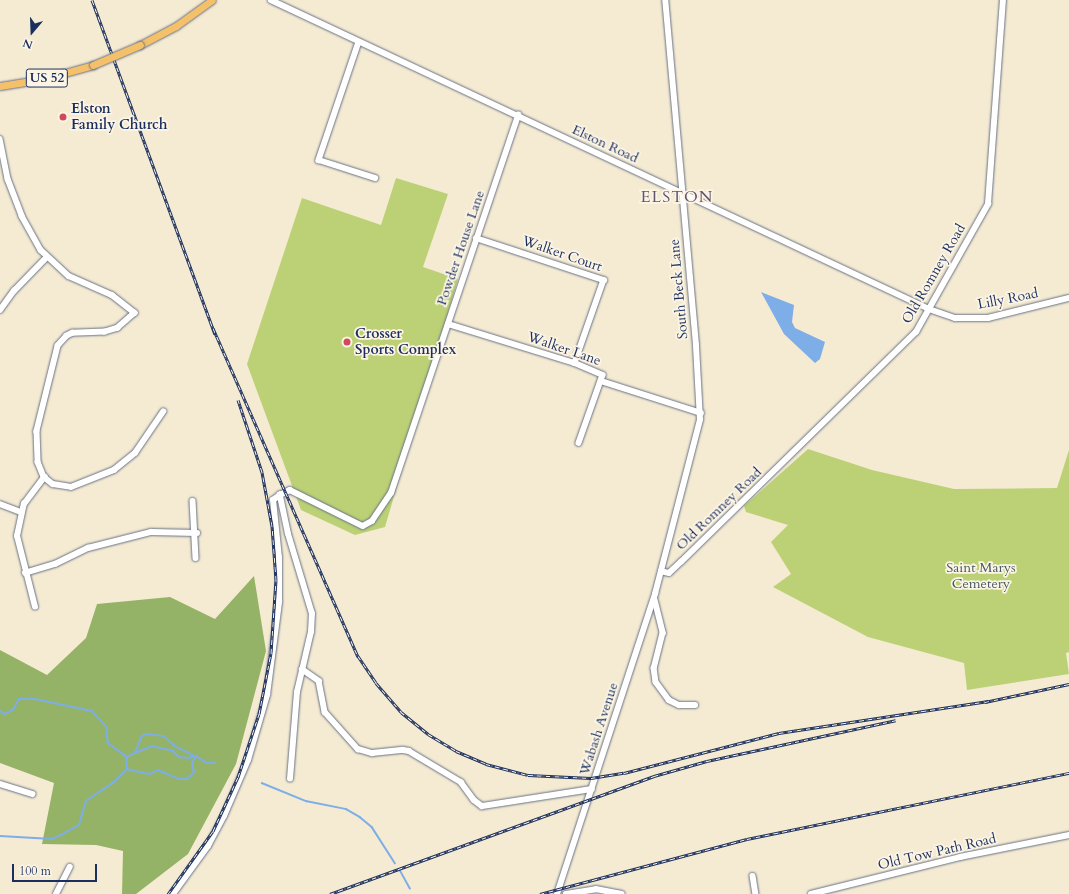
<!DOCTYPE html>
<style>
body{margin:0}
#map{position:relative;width:1069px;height:894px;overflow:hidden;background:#f5ebd2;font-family:Cardo,serif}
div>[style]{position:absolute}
.green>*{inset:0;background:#bcd175}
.forest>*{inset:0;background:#95b366}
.water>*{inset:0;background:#7daee8}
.stream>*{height:1.5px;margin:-0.75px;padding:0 0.75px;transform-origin:0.75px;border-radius:0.75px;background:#7daee8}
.roads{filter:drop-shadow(0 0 1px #677187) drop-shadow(0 0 1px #677187)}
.minor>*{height:5.5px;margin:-2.75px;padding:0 2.75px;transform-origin:2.75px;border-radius:2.75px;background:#fff}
.major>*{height:7px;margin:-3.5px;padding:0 3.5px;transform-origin:3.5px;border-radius:3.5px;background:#f4c16a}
.rail>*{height:3px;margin-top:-1.5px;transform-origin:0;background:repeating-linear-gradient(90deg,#fcf5e5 0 4.5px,#1b2f5e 0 9px);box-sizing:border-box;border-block:1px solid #1b2f5e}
.bridges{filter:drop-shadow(0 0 1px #677187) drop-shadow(0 0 1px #677187)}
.major-bridge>*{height:7px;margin:-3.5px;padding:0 3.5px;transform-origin:3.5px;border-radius:3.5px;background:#f4c16a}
.dots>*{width:11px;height:11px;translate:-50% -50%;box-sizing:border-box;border:2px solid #fcf5e5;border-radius:50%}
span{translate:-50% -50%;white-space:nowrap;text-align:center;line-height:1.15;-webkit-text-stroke:3.5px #fcf5e5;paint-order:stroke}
.shield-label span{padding:1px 3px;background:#fcf5e5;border:1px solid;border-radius:3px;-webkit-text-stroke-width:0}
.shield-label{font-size:13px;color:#1b2f5e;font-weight:700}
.poi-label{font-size:14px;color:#1b2f5e;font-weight:700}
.left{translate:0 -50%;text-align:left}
.street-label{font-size:14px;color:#1b2f5e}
.park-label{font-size:14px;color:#435864}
.quarter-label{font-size:16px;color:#63536c;letter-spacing:1px}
.north{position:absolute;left:12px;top:12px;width:40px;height:40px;-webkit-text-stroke:3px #fcf5e5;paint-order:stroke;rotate:199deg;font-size:11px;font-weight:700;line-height:16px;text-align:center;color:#1b2f5e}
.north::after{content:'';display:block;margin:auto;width:14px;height:18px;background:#1b2f5e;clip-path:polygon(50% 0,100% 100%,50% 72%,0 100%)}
.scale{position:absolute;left:12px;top:864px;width:85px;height:18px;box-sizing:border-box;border:2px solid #1b2f5e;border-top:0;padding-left:5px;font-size:12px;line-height:14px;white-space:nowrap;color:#1b2f5e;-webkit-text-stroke:3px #fcf5e5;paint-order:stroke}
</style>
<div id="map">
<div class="green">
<div style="clip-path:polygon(396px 178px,448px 194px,423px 267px,458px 279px,385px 527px,355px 535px,301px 510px,247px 364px,302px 198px,381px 225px)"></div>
<div style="clip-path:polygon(808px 449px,872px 470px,954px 489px,1057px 488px,1069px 450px,1069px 652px,1066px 653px,1069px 674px,967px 690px,964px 663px,868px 637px,773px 587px,791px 574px,771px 542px,788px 525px,746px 512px,744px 506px)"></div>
</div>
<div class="forest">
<div style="clip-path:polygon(254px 576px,266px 651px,236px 764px,188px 854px,136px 894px,122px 894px,123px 851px,96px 845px,42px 844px,54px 783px,0 763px,0 650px,47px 675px,86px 638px,97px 604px,170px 597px,215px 619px)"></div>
</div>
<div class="water">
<div style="clip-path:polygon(761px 292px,794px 305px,792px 322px,795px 328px,825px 342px,820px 359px,815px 363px,784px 334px)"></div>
</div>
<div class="stream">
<div style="left:0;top:711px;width:6px;rotate:31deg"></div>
<div style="left:5px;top:714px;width:9px;rotate:-27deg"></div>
<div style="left:13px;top:710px;width:13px;rotate:-61deg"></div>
<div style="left:19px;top:699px;width:16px"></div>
<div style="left:35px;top:699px;width:58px;rotate:11.9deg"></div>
<div style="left:92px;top:711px;width:22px;rotate:47deg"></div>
<div style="left:107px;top:727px;width:16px;rotate:86deg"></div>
<div style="left:108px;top:743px;width:24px;rotate:36deg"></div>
<div style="left:127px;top:757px;width:12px;rotate:90deg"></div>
<div style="left:127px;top:769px;width:8px;rotate:14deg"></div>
<div style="left:135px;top:771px;width:15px;rotate:11deg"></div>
<div style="left:150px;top:774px;width:9px;rotate:-27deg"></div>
<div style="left:158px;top:770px;width:23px;rotate:23deg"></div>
<div style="left:179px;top:779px;width:9px"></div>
<div style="left:188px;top:779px;width:9px;rotate:-49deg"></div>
<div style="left:194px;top:772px;width:9px;rotate:-103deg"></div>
<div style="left:192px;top:763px;width:8px;rotate:-60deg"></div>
<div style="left:196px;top:756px;width:13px;rotate:32deg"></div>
<div style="left:207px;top:763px;width:8px"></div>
<div style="left:135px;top:753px;width:18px;rotate:-22deg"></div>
<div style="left:152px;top:746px;width:22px;rotate:13deg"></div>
<div style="left:173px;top:751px;width:8px;rotate:45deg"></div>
<div style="left:179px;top:757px;width:10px;rotate:6deg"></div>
<div style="left:189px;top:758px;width:5px;rotate:-22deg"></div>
<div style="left:127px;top:757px;width:9px;rotate:-27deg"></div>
<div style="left:135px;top:753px;width:18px;rotate:-68deg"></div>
<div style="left:142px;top:736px;width:5px;rotate:-22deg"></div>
<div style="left:147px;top:734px;width:17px;rotate:7deg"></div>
<div style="left:164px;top:736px;width:15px;rotate:42deg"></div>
<div style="left:175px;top:746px;width:22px;rotate:27deg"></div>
<div style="left:262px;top:783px;width:48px;rotate:22.2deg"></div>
<div style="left:306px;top:801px;width:41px;rotate:11.3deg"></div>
<div style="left:346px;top:809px;width:16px;rotate:30deg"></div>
<div style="left:360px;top:817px;width:16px;rotate:40deg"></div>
<div style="left:372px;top:827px;width:43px;rotate:57.4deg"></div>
<div style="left:0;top:836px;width:52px;rotate:3.3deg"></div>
<div style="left:52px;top:839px;width:12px;rotate:-24deg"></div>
<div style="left:63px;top:834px;width:18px;rotate:-29deg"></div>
<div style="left:79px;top:825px;width:25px;rotate:-74deg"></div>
<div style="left:86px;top:801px;width:34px;rotate:-34deg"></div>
<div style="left:114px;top:782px;width:18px;rotate:-45deg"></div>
<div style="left:400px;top:870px;width:21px;rotate:61deg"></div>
</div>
<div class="roads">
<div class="minor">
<div style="left:271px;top:0;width:727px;rotate:25.15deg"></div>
<div style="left:929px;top:309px;width:28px;rotate:19deg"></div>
<div style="left:955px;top:318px;width:33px"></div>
<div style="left:988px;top:318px;width:83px;rotate:-13.9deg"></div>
<div style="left:359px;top:42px;width:125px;rotate:108.7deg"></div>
<div style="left:319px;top:160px;width:59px;rotate:17.8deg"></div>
<div style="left:0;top:139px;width:41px;rotate:78.7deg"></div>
<div style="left:8px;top:179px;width:40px;rotate:69deg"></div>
<div style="left:22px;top:216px;width:39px;rotate:61deg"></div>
<div style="left:41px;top:250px;width:38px;rotate:43deg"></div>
<div style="left:69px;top:276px;width:47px;rotate:23.8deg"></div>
<div style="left:112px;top:295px;width:29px;rotate:38deg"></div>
<div style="left:135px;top:313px;width:23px;rotate:139deg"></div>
<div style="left:118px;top:328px;width:14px;rotate:163deg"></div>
<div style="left:105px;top:332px;width:32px;rotate:178deg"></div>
<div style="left:73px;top:333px;width:7px;rotate:153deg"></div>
<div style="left:67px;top:336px;width:13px;rotate:132deg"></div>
<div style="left:58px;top:346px;width:88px;rotate:103.9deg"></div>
<div style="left:37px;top:431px;width:31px;rotate:88deg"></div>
<div style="left:38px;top:462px;width:16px;rotate:68deg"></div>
<div style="left:44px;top:477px;width:11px;rotate:38deg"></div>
<div style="left:53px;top:484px;width:18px;rotate:9deg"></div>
<div style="left:71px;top:487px;width:46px;rotate:-21.6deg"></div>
<div style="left:114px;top:470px;width:27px;rotate:-39deg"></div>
<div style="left:135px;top:453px;width:50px;rotate:-55.7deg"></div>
<div style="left:476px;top:238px;width:135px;rotate:18.2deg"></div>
<div style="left:604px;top:280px;width:88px;rotate:109.3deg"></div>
<div style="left:0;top:310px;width:24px;rotate:-54deg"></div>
<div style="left:14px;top:291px;width:47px;rotate:-45.9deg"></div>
<div style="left:448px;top:324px;width:133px;rotate:17.1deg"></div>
<div style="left:575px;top:363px;width:30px;rotate:23deg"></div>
<div style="left:603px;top:375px;width:72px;rotate:109.4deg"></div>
<div style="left:601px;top:381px;width:105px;rotate:17.7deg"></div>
<div style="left:193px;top:501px;width:57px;rotate:87deg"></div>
<div style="left:0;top:504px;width:22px;rotate:21deg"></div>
<div style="left:661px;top:571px;width:8px;rotate:14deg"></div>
<div style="left:669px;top:573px;width:16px;rotate:-43deg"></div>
<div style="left:681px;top:562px;width:329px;rotate:-44.4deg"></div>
<div style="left:916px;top:332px;width:147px;rotate:-60.6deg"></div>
<div style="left:988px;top:204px;width:205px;rotate:-85.8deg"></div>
<div style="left:25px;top:573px;width:31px;rotate:-17deg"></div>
<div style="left:55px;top:564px;width:37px;rotate:-26deg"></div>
<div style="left:88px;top:548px;width:65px;rotate:-14.3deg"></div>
<div style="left:151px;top:532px;width:46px;rotate:1.2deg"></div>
<div style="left:655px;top:600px;width:34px;rotate:76deg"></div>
<div style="left:663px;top:633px;width:36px;rotate:104deg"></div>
<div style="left:654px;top:668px;width:14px;rotate:82deg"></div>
<div style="left:656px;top:682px;width:22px;rotate:54deg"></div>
<div style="left:669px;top:700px;width:11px;rotate:27deg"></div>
<div style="left:679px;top:705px;width:16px"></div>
<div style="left:35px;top:607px;width:73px;rotate:-104.2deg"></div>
<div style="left:17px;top:536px;width:33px;rotate:-78deg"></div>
<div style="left:24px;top:504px;width:34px;rotate:-53deg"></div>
<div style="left:302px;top:669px;width:21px;rotate:35deg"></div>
<div style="left:319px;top:681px;width:32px;rotate:79deg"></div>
<div style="left:325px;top:712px;width:50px;rotate:48.3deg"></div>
<div style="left:358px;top:749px;width:15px;rotate:16deg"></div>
<div style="left:372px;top:753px;width:31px;rotate:-6deg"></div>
<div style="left:403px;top:750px;width:6px;rotate:9deg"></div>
<div style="left:409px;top:751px;width:61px;rotate:30.8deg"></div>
<div style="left:461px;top:782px;width:22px;rotate:54deg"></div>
<div style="left:474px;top:800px;width:10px;rotate:37deg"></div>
<div style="left:482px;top:806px;width:111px;rotate:-8.8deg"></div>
<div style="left:290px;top:779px;width:87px;rotate:-85.4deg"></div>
<div style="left:297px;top:692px;width:62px;rotate:-76.9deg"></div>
<div style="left:311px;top:632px;width:18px;rotate:-87deg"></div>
<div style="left:312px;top:614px;width:84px;rotate:-106.7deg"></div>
<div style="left:288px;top:534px;width:40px;rotate:-102deg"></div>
<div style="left:280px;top:495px;width:11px;rotate:-27deg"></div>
<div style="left:290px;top:490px;width:81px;rotate:26.3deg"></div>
<div style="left:363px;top:526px;width:10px;rotate:-29deg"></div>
<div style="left:372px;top:521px;width:34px;rotate:-56deg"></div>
<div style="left:391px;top:493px;width:399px;rotate:-71.4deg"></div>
<div style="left:0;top:784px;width:34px;rotate:17deg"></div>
<div style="left:753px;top:876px;width:18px;rotate:81deg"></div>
<div style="left:56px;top:894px;width:30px;rotate:-63deg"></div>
<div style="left:173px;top:894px;width:59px;rotate:-53.9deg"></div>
<div style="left:208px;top:846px;width:34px;rotate:-62deg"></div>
<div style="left:224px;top:816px;width:61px;rotate:-66.8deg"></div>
<div style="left:248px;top:760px;width:68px;rotate:-73.7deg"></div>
<div style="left:267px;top:695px;width:94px;rotate:-82.6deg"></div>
<div style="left:279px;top:602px;width:44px;rotate:-90deg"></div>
<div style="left:279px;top:558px;width:58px;rotate:-95.9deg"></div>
<div style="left:273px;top:500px;width:9px;rotate:-36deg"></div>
<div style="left:557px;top:894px;width:316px;rotate:-71.9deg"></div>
<div style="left:655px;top:594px;width:180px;rotate:-75.5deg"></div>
<div style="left:700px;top:420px;width:75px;rotate:-93.1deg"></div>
<div style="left:696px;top:345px;width:346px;rotate:-95.1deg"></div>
<div style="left:566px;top:894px;width:30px;rotate:-9deg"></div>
<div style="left:596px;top:889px;width:26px;rotate:11deg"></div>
<div style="left:811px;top:894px;width:154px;rotate:-13.9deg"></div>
<div style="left:960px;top:857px;width:111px;rotate:-11.4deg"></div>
</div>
<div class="major">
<div style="left:140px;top:45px;width:41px;rotate:-27.8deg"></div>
<div style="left:176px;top:26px;width:44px;rotate:-35.8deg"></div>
<div style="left:0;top:86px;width:44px;rotate:-9.2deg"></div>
<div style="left:43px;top:79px;width:52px;rotate:-15.6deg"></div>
</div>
</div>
<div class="rail">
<div style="left:92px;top:0;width:356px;rotate:69.8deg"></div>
<div style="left:213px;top:328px;width:359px;rotate:66.2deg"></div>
<div style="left:358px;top:656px;width:32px;rotate:56deg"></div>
<div style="left:376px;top:683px;width:38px;rotate:49deg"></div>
<div style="left:401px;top:712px;width:35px;rotate:39deg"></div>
<div style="left:428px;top:734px;width:33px;rotate:31deg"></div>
<div style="left:456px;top:751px;width:33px;rotate:23deg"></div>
<div style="left:486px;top:764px;width:43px;rotate:14.7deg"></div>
<div style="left:528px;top:775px;width:63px;rotate:2.7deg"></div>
<div style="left:591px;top:778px;width:33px;rotate:-9deg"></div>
<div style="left:624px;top:773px;width:160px;rotate:-14.5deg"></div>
<div style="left:779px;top:733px;width:212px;rotate:-8.7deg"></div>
<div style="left:985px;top:702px;width:86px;rotate:-12.1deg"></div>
<div style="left:168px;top:894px;width:77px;rotate:-54.5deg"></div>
<div style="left:213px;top:831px;width:60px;rotate:-65.2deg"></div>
<div style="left:238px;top:777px;width:66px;rotate:-71.6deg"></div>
<div style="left:259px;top:714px;width:62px;rotate:-78.9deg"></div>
<div style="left:271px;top:653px;width:73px;rotate:-86.1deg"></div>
<div style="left:276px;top:580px;width:54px;rotate:-94.2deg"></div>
<div style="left:272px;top:526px;width:55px;rotate:-100.5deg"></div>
<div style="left:262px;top:472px;width:76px;rotate:-108.4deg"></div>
<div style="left:330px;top:894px;width:345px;rotate:-20deg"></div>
<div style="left:654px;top:776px;width:55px;rotate:-15.8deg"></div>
<div style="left:707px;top:761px;width:193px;rotate:-12.2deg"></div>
<div style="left:540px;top:894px;width:214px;rotate:-14.9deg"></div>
<div style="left:747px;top:839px;width:329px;rotate:-11.6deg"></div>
</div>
<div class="bridges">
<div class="major-bridge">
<div style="left:93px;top:65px;width:51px;rotate:-23.1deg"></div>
</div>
</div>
<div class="dots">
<div style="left:63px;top:117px;background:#d1495b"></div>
<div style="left:347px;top:342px;background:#d1495b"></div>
</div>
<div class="shield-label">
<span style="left:47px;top:78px">US 52</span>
</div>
<div class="poi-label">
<span class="left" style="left:71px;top:117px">Elston<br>Family Church</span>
<span class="left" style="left:355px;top:342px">Crosser<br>Sports Complex</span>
</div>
<div class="street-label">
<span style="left:605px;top:144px;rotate:25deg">Elston Road</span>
<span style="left:461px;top:248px;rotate:-71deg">Powder House Lane</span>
<span style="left:562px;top:254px;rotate:19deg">Walker Court</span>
<span style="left:934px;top:274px;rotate:-60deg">Old Romney Road</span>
<span style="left:679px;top:289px;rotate:-95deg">South Beck Lane</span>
<span style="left:1008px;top:299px;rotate:-11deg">Lilly Road</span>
<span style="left:564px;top:349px;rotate:19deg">Walker Lane</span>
<span style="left:719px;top:509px;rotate:-44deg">Old Romney Road</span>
<span style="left:599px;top:729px;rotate:-72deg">Wabash Avenue</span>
<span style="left:937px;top:852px;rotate:-13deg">Old Tow Path Road</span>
</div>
<div class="park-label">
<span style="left:981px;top:576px">Saint Marys<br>Cemetery</span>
</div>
<div class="quarter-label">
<span style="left:677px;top:197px">ELSTON</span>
</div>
<div class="north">N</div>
<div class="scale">100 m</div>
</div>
